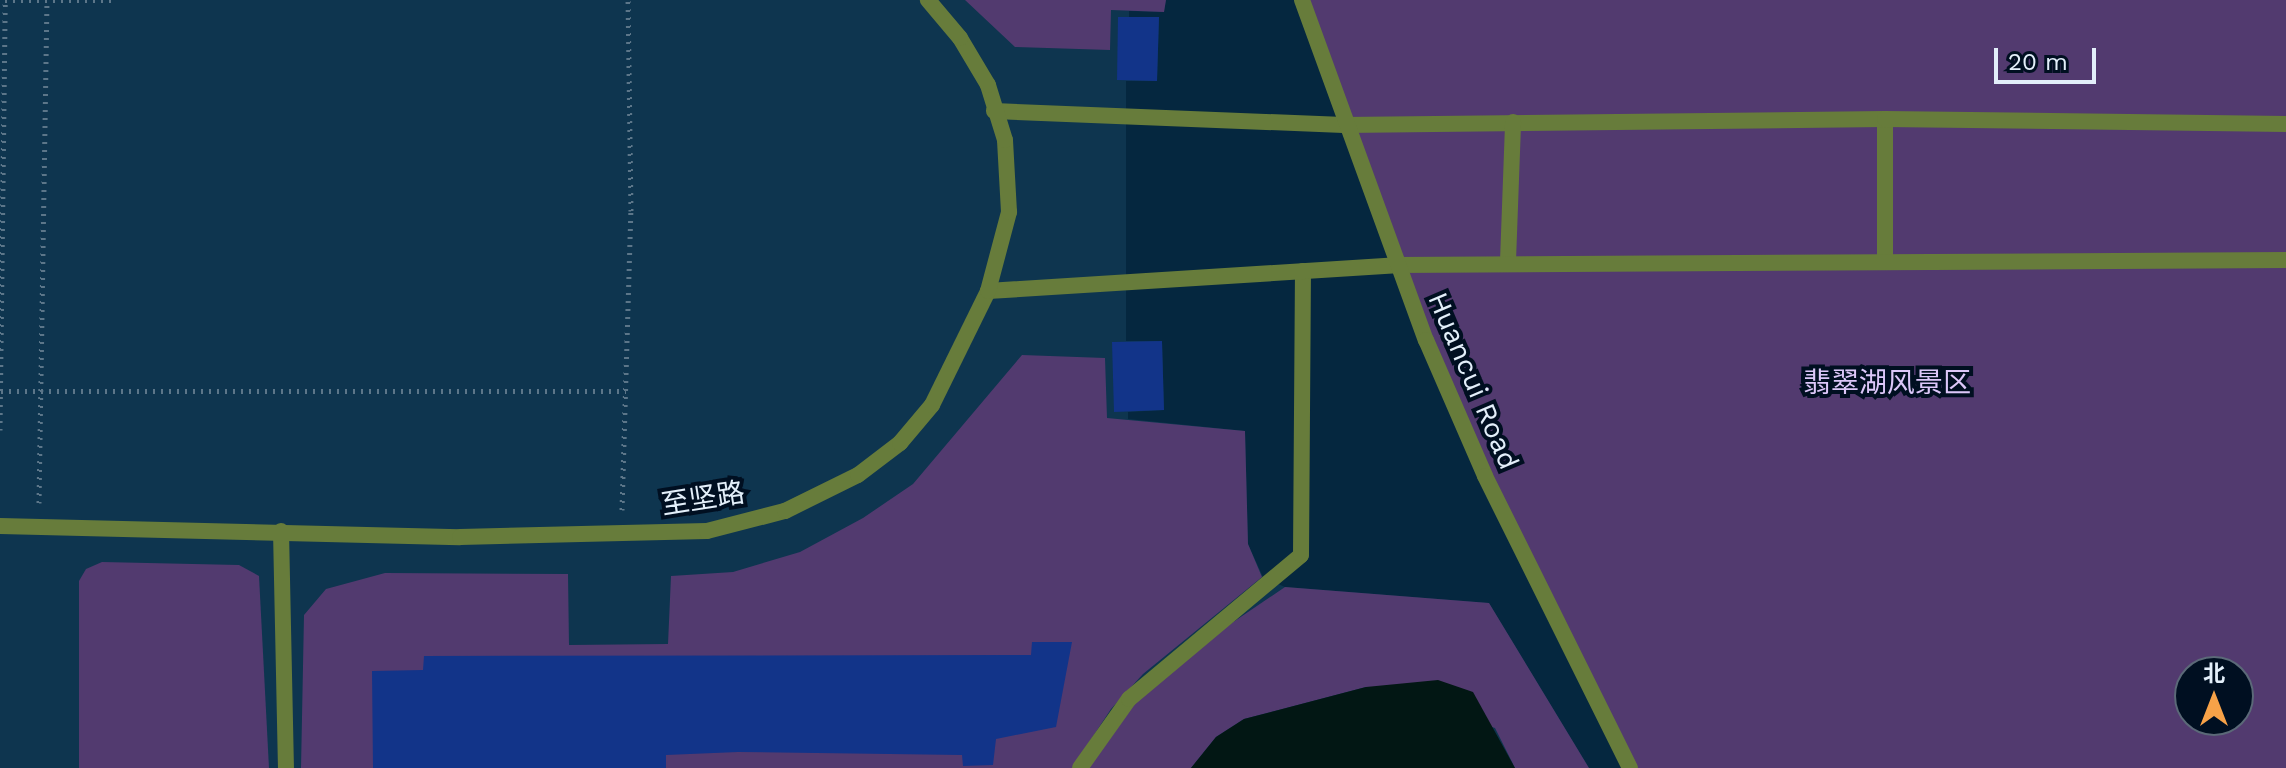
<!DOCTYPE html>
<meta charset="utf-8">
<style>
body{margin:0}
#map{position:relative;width:2286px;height:768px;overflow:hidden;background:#05273f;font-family:"Work Sans","Noto Sans SC",sans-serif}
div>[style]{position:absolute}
.built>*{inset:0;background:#0e354f}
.green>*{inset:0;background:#523a6f}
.water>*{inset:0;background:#021714}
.building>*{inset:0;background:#123489}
.path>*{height:5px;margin-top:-2.5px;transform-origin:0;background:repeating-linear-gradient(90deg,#5c7689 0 2px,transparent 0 8px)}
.service>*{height:16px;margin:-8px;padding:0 8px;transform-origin:8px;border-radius:8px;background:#677c3b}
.minor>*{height:16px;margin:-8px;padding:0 8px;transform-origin:8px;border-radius:8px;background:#677c3b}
.tertiary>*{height:16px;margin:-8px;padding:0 8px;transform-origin:8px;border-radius:8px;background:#677c3b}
span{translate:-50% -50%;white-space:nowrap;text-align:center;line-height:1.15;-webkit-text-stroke:8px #000f21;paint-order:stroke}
.street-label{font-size:28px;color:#e3effa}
.park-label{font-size:28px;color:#dcc7f9}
.north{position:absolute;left:2174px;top:656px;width:80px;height:80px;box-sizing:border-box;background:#000f21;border:2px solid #5b6978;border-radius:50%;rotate:0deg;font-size:22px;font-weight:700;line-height:32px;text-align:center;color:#e3effa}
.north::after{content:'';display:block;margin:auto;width:28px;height:36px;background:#f7a248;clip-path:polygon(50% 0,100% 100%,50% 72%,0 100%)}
.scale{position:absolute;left:1994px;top:48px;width:102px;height:36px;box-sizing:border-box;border:4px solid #e3effa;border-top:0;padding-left:10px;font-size:24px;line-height:28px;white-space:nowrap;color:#e3effa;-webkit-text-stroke:6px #000f21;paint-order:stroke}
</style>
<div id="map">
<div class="built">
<div style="clip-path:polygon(0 0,1166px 0,1164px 12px,1129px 11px,1129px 17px,1159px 17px,1157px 81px,1126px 81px,1126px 341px,1162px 341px,1164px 410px,1128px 412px,1128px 419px,1245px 431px,1248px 544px,1263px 577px,1285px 587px,1489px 603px,1589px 768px,0 768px)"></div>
</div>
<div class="green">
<div style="clip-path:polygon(965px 0,1166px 0,1164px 12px,1111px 10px,1110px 50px,1015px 47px)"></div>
<div style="clip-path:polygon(evenodd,1302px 0,2286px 0,2286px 768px,1630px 768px,1485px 476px,1302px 0,2190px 672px,2238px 672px,2238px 720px,2190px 720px,2190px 672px)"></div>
<div style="clip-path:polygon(1022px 355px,1105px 358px,1107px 418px,1245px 431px,1248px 544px,1262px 577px,1143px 674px,1111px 709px,1072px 768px,301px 768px,304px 615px,326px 589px,385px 573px,568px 574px,569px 645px,668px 644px,671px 576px,733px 572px,800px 552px,863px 518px,913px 484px)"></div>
<div style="clip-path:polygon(102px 562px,239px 565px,259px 576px,269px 768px,79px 768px,79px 581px,86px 569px)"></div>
<div style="clip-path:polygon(1285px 587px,1489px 603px,1589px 768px,1515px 768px,1495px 728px,1366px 687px,1244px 719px,1216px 737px,1191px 768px,1080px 768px,1164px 669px)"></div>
</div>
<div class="water">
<div style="clip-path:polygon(1438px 680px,1473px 692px,1515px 768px,1191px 768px,1216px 737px,1244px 719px,1366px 687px)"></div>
</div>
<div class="building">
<div style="clip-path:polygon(1118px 17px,1159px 17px,1157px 81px,1117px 80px)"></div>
<div style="clip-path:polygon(1162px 341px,1164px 410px,1114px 412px,1112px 342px)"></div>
<div style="clip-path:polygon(1032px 642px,1072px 642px,1056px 727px,996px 739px,993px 765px,963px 766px,962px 755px,738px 752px,666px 755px,666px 768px,373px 768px,372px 671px,423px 670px,424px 656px,1031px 655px)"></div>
</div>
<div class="path">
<div style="left:5px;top:0;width:108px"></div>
<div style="left:1px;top:391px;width:625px"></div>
<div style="left:0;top:430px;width:430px;rotate:-89.3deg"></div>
<div style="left:39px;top:503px;width:503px;rotate:-89.09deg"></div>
<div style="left:622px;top:510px;width:299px;rotate:-88.3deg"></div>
<div style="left:631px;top:211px;width:211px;rotate:-90.8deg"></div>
</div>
<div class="service">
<div style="left:1885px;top:119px;width:142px;rotate:90deg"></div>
<div style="left:1344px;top:125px;width:541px;rotate:-0.64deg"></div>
<div style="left:1885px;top:119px;width:401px;rotate:0.7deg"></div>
<div style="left:1508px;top:261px;width:139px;rotate:-87.9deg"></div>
<div style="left:1396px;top:265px;width:890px;rotate:-0.32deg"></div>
<div style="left:281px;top:531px;width:237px;rotate:88.8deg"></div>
<div style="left:1080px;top:768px;width:85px;rotate:-54.6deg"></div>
<div style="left:1129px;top:699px;width:224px;rotate:-39.9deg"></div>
<div style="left:1301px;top:555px;width:284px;rotate:-89.6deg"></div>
</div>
<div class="minor">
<div style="left:994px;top:111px;width:350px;rotate:2.3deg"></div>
<div style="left:988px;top:291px;width:409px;rotate:-3.6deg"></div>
<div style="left:0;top:526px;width:460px;rotate:1.4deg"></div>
<div style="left:460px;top:537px;width:247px;rotate:-1.4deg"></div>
<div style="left:707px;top:531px;width:81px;rotate:-14.4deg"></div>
<div style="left:785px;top:511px;width:81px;rotate:-26.3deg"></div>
<div style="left:858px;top:475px;width:53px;rotate:-37.3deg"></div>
<div style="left:900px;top:443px;width:50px;rotate:-49.9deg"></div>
<div style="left:932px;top:405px;width:127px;rotate:-63.8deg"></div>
<div style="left:988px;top:291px;width:82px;rotate:-75.1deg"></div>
<div style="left:1009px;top:212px;width:72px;rotate:-93.2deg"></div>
<div style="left:1005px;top:140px;width:58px;rotate:-107.2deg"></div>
<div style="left:988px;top:85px;width:55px;rotate:-120.8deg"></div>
<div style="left:960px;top:38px;width:50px;rotate:-130.1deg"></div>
</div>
<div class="tertiary">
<div style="left:1302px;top:0;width:362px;rotate:70deg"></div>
<div style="left:1426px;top:340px;width:148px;rotate:66.5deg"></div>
<div style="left:1485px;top:476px;width:326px;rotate:63.6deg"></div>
</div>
<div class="street-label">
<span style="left:1473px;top:381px;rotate:67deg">Huancui Road</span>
<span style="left:703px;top:499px;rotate:-9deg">至坚路</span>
</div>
<div class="park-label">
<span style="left:1887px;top:383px">翡翠湖风景区</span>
</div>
<div class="north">北</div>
<div class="scale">20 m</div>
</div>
